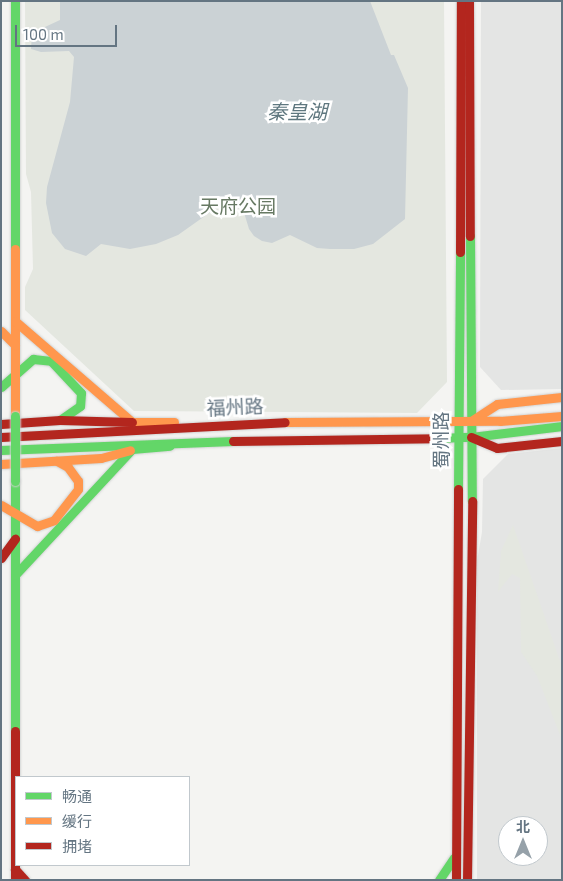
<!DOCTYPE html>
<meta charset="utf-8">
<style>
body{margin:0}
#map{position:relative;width:563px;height:881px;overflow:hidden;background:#f4f4f2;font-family:"Exo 2","Noto Sans SC",sans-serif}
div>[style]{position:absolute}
.built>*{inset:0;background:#e4e5e4}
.green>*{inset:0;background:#e4e7e0}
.water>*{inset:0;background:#cbd2d5}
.roads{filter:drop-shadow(0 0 1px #d0d2d2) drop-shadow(0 0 1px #d0d2d2)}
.fast>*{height:9px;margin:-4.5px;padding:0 4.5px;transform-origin:4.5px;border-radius:4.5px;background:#63d668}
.slow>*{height:9px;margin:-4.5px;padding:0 4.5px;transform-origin:4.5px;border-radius:4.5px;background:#ff974d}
.jam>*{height:9px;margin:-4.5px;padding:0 4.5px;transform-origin:4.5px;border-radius:4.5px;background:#b3261e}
.bridges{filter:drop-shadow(0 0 1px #d0d2d2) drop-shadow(0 0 1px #d0d2d2)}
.fast-bridge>*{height:9px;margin:-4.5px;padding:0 4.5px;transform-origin:4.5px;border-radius:4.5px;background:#63d668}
span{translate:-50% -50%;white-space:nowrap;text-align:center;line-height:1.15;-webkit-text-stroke:5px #fff;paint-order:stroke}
.park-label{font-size:19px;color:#677963}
.street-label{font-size:19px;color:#647582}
.water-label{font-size:20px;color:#5f777f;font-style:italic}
.frame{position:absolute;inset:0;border:2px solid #647582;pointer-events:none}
.legend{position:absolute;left:15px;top:776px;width:175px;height:90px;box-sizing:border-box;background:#fff;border:1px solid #c1c8cd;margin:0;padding:6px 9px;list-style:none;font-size:15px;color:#647582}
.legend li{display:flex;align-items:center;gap:10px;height:25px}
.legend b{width:25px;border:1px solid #c1c8cd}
.north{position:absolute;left:498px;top:816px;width:50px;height:50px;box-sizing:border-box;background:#fff;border:1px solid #c1c8cd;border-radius:50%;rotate:0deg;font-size:14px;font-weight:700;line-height:20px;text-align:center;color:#647582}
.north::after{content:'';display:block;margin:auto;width:18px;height:22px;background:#96a1a9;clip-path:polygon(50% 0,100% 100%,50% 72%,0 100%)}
.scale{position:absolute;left:15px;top:25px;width:102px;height:22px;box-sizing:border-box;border:2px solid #647582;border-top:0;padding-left:6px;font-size:15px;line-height:18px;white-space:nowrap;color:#647582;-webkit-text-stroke:4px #fff;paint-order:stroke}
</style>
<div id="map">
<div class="built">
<div style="clip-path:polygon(481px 1px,562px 1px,562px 389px,501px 390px,480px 367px)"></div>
<div style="clip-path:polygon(evenodd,562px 448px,562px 880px,477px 880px,477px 561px,482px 532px,483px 479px,508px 454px,562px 448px,508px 826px,538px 826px,538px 856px,508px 856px,508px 826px)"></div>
</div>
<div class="green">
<div style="clip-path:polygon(25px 1px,444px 1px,447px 382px,417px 413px,134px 411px,25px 310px,25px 287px,33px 269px,31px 192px,26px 174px)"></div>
<div style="clip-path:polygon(513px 525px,562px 667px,562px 740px,537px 676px,521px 652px,520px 578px,512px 574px,498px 592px,501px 551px)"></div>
</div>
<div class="water">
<div style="clip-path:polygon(60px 1px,370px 1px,391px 55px,394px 55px,408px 88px,405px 219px,373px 244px,354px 249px,330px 249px,317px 248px,290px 235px,272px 243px,262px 241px,254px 236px,249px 229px,242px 206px,232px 203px,219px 206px,178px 235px,156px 244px,130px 249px,101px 244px,86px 256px,65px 249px,52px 233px,46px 203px,47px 187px,70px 102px,74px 57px,69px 51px,41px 52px,31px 49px,32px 33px,60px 20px)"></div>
</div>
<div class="roads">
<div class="fast">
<div style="left:15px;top:1px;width:248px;rotate:90deg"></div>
<div style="left:470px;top:236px;width:265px;rotate:89.6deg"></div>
<div style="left:1px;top:387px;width:43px;rotate:-41.2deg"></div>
<div style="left:33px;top:359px;width:18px;rotate:6deg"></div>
<div style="left:51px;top:361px;width:44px;rotate:46.8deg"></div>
<div style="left:81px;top:393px;width:13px;rotate:94deg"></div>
<div style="left:80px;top:406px;width:24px;rotate:145deg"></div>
<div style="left:437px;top:438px;width:34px;rotate:-2deg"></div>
<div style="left:471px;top:437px;width:92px;rotate:-6.9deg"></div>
<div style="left:1px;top:450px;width:232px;rotate:-2.2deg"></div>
<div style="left:15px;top:481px;width:250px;rotate:90deg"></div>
<div style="left:458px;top:489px;width:237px;rotate:-89.5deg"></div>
<div style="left:15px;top:575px;width:172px;rotate:-47.1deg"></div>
<div style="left:132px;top:449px;width:38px;rotate:-5deg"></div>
<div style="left:439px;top:880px;width:27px;rotate:-56deg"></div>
</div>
<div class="slow">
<div style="left:15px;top:249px;width:167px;rotate:90deg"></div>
<div style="left:15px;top:321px;width:155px;rotate:40.8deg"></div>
<div style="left:132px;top:422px;width:42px"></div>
<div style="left:1px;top:331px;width:20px;rotate:45deg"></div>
<div style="left:471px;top:421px;width:31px;rotate:-33deg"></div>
<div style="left:497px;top:404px;width:65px;rotate:-6.1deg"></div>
<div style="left:285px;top:422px;width:215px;rotate:-0.3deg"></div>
<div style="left:500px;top:421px;width:62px;rotate:-4.6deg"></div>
<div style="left:1px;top:464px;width:100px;rotate:-3.4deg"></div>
<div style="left:101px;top:458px;width:30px;rotate:-15deg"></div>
<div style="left:1px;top:505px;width:42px;rotate:30.3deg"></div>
<div style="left:37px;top:526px;width:18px;rotate:-19deg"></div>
<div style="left:54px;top:520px;width:39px;rotate:-52deg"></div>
<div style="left:78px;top:489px;width:8px;rotate:-90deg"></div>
<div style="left:78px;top:481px;width:17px;rotate:-126deg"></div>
<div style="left:68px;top:467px;width:13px;rotate:-151deg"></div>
</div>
<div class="jam">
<div style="left:469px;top:1px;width:235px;rotate:89.8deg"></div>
<div style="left:460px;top:252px;width:251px;rotate:-89.8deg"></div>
<div style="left:1px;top:424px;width:59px;rotate:-3.9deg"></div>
<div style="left:60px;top:420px;width:72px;rotate:1.6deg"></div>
<div style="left:1px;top:437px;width:284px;rotate:-3deg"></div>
<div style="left:471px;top:437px;width:28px;rotate:23deg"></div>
<div style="left:497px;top:448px;width:65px;rotate:-6.1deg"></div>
<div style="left:233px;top:441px;width:204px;rotate:-0.8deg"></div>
<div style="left:1px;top:558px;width:24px;rotate:-54deg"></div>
<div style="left:15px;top:731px;width:149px;rotate:90deg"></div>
<div style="left:15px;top:869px;width:15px;rotate:48deg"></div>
<div style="left:456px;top:880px;width:391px;rotate:-89.7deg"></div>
<div style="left:467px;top:880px;width:379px;rotate:-89.2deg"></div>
</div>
</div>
<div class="bridges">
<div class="fast-bridge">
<div style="left:15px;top:416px;width:65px;rotate:90deg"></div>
</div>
</div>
<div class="park-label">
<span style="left:238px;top:206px">天府公园</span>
</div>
<div class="street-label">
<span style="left:235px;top:407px;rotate:-2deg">福州路</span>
<span style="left:441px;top:440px;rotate:-90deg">蜀州路</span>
</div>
<div class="water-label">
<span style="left:297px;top:111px">秦皇湖</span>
</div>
<div class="frame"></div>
<ul class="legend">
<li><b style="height:6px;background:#63d668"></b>畅通</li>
<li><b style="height:6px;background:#ff974d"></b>缓行</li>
<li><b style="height:6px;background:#b3261e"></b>拥堵</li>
</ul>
<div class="north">北</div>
<div class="scale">100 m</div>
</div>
